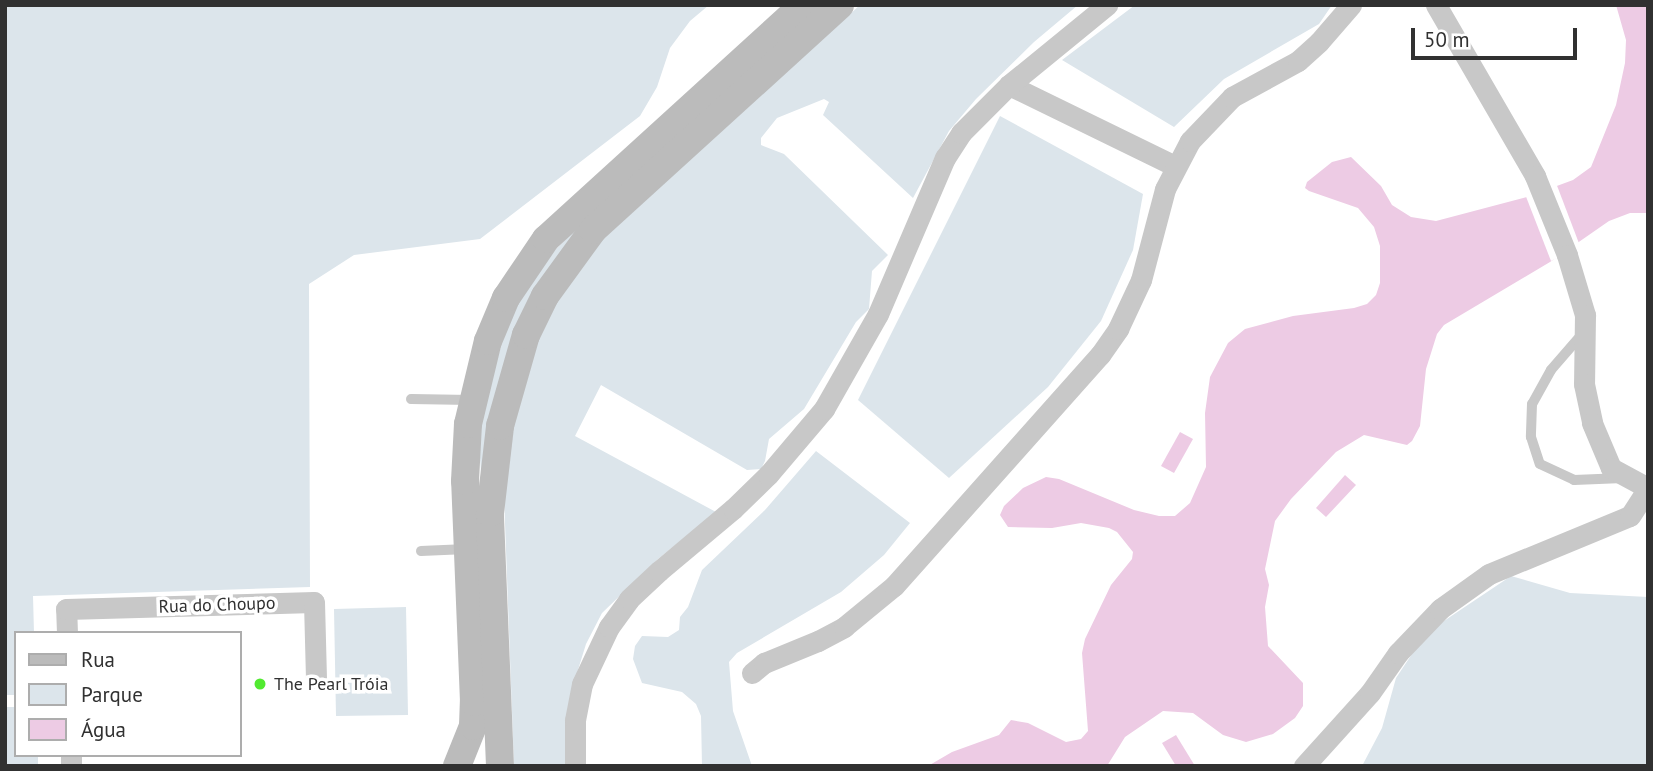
<!DOCTYPE html>
<meta charset="utf-8">
<style>
body{margin:0}
#map{position:relative;width:1653px;height:771px;overflow:hidden;background:#fff;font-family:"PT Sans",sans-serif}
div>[style]{position:absolute}
.green>*{inset:0;background:#dce5eb}
.water>*{inset:0;background:#edcbe4}
.pier>*{inset:0;background:#fff}
.service>*{height:10px;margin:-5px;padding:0 5px;transform-origin:5px;border-radius:5px;background:#c8c8c8}
.minor>*{height:21px;margin:-10.5px;padding:0 10.5px;transform-origin:10.5px;border-radius:10.5px;background:#c8c8c8}
.secondary>*{height:28px;margin:-14px;padding:0 14px;transform-origin:14px;border-radius:14px;background:#bbb}
.dots>*{width:19px;height:19px;translate:-50% -50%;box-sizing:border-box;border:4px solid #fff;border-radius:50%}
span{translate:-50% -50%;white-space:nowrap;text-align:center;line-height:1.15;-webkit-text-stroke:7px #fff;paint-order:stroke}
.street-label{font-size:18px;color:#313131}
.poi-label{font-size:18px;color:#313131}
.left{translate:0 -50%;text-align:left}
.frame{position:absolute;inset:0;border:7px solid #313131;pointer-events:none}
.legend{position:absolute;left:14px;top:631px;width:228px;height:126px;box-sizing:border-box;background:#fff;border:2px solid #adadad;margin:0;padding:9px 12px;list-style:none;font-size:21px;color:#313131}
.legend li{display:flex;align-items:center;gap:14px;height:35px}
.legend b{width:35px;border:2px solid #adadad}
.scale{position:absolute;left:1411px;top:28px;width:166px;height:32px;box-sizing:border-box;border:4px solid #313131;border-top:0;padding-left:9px;font-size:21px;line-height:24px;white-space:nowrap;color:#313131;-webkit-text-stroke:5px #fff;paint-order:stroke}
</style>
<div id="map">
<div class="green">
<div style="clip-path:polygon(5px 5px,709px 5px,690px 21px,670px 48px,657px 87px,640px 116px,480px 239px,354px 255px,309px 284px,310px 587px,33px 596px,34px 633px,16px 633px,16px 695px,5px 695px)"></div>
<div style="clip-path:polygon(860px 5px,1078px 5px,1034px 42px,976px 99px,949px 131px,913px 198px,823px 115px,829px 102px,824px 99px,777px 118px,761px 138px,761px 145px,784px 154px,888px 255px,872px 271px,869px 309px,856px 322px,804px 409px,769px 439px,765px 461px,761px 469px,747px 470px,601px 385px,575px 436px,716px 512px,658px 559px,602px 613px,586px 644px,577px 673px,569px 766px,514px 766px,504px 496px,510px 434px,538px 341px,561px 293px,595px 246px)"></div>
<div style="clip-path:polygon(1135px 5px,1332px 5px,1319px 24px,1224px 79px,1174px 127px,1062px 60px)"></div>
<div style="clip-path:polygon(1000px 116px,1143px 194px,1133px 250px,1101px 321px,1048px 387px,949px 478px,858px 400px)"></div>
<div style="clip-path:polygon(586px 219px,545px 274px,481px 474px,479px 441px,486px 394px,511px 314px,541px 264px)"></div>
<div style="clip-path:polygon(816px 451px,910px 523px,884px 555px,841px 592px,737px 653px,729px 662px,733px 711px,752px 766px,702px 766px,701px 716px,696px 704px,682px 692px,642px 683px,633px 659px,635px 646px,642px 636px,668px 637px,679px 630px,680px 617px,688px 607px,702px 570px,765px 510px)"></div>
<div style="clip-path:polygon(1511px 576px,1570px 593px,1648px 597px,1648px 766px,1362px 766px,1382px 728px,1396px 678px,1426px 633px)"></div>
<div style="clip-path:polygon(406px 607px,408px 715px,336px 716px,334px 609px)"></div>
<div style="clip-path:polygon(5px 707px,16px 707px,16px 755px,38px 755px,38px 766px,5px 766px)"></div>
</div>
<div class="water">
<div style="clip-path:polygon(1616px 5px,1648px 5px,1648px 213px,1630px 213px,1609px 221px,1550px 262px,1444px 325px,1437px 334px,1426px 369px,1420px 426px,1412px 441px,1407px 445px,1364px 435px,1336px 452px,1291px 499px,1275px 521px,1265px 569px,1269px 585px,1265px 607px,1268px 646px,1303px 683px,1303px 706px,1295px 718px,1273px 734px,1246px 742px,1223px 735px,1193px 713px,1163px 711px,1125px 737px,1107px 766px,928px 766px,952px 752px,999px 735px,1011px 720px,1028px 723px,1066px 742px,1081px 739px,1088px 731px,1082px 653px,1085px 639px,1111px 585px,1132px 559px,1133px 552px,1117px 532px,1109px 528px,1081px 523px,1052px 528px,1008px 527px,1000px 515px,1004px 506px,1023px 488px,1046px 477px,1059px 479px,1134px 510px,1159px 516px,1175px 516px,1190px 503px,1206px 467px,1205px 413px,1210px 377px,1228px 343px,1245px 329px,1293px 316px,1354px 308px,1367px 304px,1376px 295px,1380px 283px,1380px 246px,1374px 227px,1358px 208px,1309px 191px,1305px 188px,1307px 182px,1332px 162px,1351px 157px,1381px 186px,1392px 205px,1411px 217px,1436px 221px,1527px 197px,1573px 180px,1591px 167px,1616px 105px,1625px 63px,1626px 40px)"></div>
<div style="clip-path:polygon(1180px 432px,1193px 439px,1174px 473px,1161px 466px)"></div>
<div style="clip-path:polygon(1345px 475px,1356px 485px,1326px 517px,1316px 508px)"></div>
<div style="clip-path:polygon(1176px 735px,1195px 766px,1176px 766px,1162px 743px)"></div>
</div>
<div class="pier">
<div style="clip-path:polygon(1556px 183px,1580px 246px,1551px 261px,1525px 194px)"></div>
</div>
<div class="service">
<div style="left:1583px;top:333px;width:49px;rotate:130.9deg"></div>
<div style="left:1551px;top:370px;width:39px;rotate:119deg"></div>
<div style="left:1532px;top:404px;width:33px;rotate:92deg"></div>
<div style="left:1531px;top:437px;width:28px;rotate:72deg"></div>
<div style="left:1540px;top:464px;width:38px;rotate:25deg"></div>
<div style="left:1574px;top:480px;width:49px;rotate:-2.3deg"></div>
<div style="left:411px;top:399px;width:60px;rotate:1deg"></div>
<div style="left:421px;top:551px;width:46px;rotate:-2.5deg"></div>
</div>
<div class="minor">
<div style="left:1436px;top:5px;width:198px;rotate:59.9deg"></div>
<div style="left:1535px;top:176px;width:85px;rotate:67.9deg"></div>
<div style="left:1567px;top:255px;width:63px;rotate:73.3deg"></div>
<div style="left:1585px;top:315px;width:69px;rotate:90.8deg"></div>
<div style="left:1584px;top:384px;width:40px;rotate:78deg"></div>
<div style="left:1592px;top:423px;width:49px;rotate:67.1deg"></div>
<div style="left:1611px;top:468px;width:42px;rotate:28.4deg"></div>
<div style="left:1009px;top:85px;width:185px;rotate:26deg"></div>
<div style="left:67px;top:633px;width:24px;rotate:-92deg"></div>
<div style="left:66px;top:609px;width:248px;rotate:-1.6deg"></div>
<div style="left:314px;top:602px;width:76px;rotate:88.5deg"></div>
<div style="left:752px;top:673px;width:16px;rotate:-40deg"></div>
<div style="left:764px;top:663px;width:58px;rotate:-22.2deg"></div>
<div style="left:818px;top:641px;width:30px;rotate:-28deg"></div>
<div style="left:844px;top:627px;width:65px;rotate:-39.4deg"></div>
<div style="left:894px;top:586px;width:310px;rotate:-48.3deg"></div>
<div style="left:1100px;top:355px;width:32px;rotate:-55deg"></div>
<div style="left:1118px;top:329px;width:54px;rotate:-64.9deg"></div>
<div style="left:1141px;top:280px;width:94px;rotate:-75.2deg"></div>
<div style="left:1165px;top:189px;width:54px;rotate:-62.5deg"></div>
<div style="left:1190px;top:141px;width:61px;rotate:-46.3deg"></div>
<div style="left:1232px;top:97px;width:75px;rotate:-28.6deg"></div>
<div style="left:1298px;top:61px;width:28px;rotate:-42deg"></div>
<div style="left:1319px;top:42px;width:49px;rotate:-49.1deg"></div>
<div style="left:71px;top:755px;width:11px;rotate:90deg"></div>
<div style="left:575px;top:766px;width:46px;rotate:-90deg"></div>
<div style="left:575px;top:720px;width:37px;rotate:-79deg"></div>
<div style="left:582px;top:684px;width:63px;rotate:-64.7deg"></div>
<div style="left:609px;top:627px;width:34px;rotate:-54deg"></div>
<div style="left:629px;top:599px;width:41px;rotate:-43deg"></div>
<div style="left:659px;top:571px;width:97px;rotate:-40deg"></div>
<div style="left:733px;top:509px;width:49px;rotate:-44.2deg"></div>
<div style="left:768px;top:475px;width:87px;rotate:-49.7deg"></div>
<div style="left:824px;top:409px;width:109px;rotate:-60.4deg"></div>
<div style="left:878px;top:314px;width:170px;rotate:-66.8deg"></div>
<div style="left:945px;top:158px;width:30px;rotate:-57deg"></div>
<div style="left:961px;top:133px;width:68px;rotate:-45deg"></div>
<div style="left:1009px;top:85px;width:127px;rotate:-39.2deg"></div>
<div style="left:1304px;top:766px;width:98px;rotate:-47.9deg"></div>
<div style="left:1370px;top:693px;width:49px;rotate:-55deg"></div>
<div style="left:1398px;top:653px;width:61px;rotate:-46.3deg"></div>
<div style="left:1440px;top:609px;width:60px;rotate:-35.5deg"></div>
<div style="left:1489px;top:574px;width:152px;rotate:-22.4deg"></div>
<div style="left:1630px;top:516px;width:33px;rotate:-57deg"></div>
</div>
<div class="secondary">
<div style="left:457px;top:766px;width:43px;rotate:-68.2deg"></div>
<div style="left:473px;top:726px;width:24px;rotate:-88deg"></div>
<div style="left:474px;top:702px;width:221px;rotate:-92.3deg"></div>
<div style="left:465px;top:481px;width:57px;rotate:-87deg"></div>
<div style="left:468px;top:424px;width:85px;rotate:-76.5deg"></div>
<div style="left:488px;top:341px;width:47px;rotate:-67.3deg"></div>
<div style="left:506px;top:298px;width:71px;rotate:-55.9deg"></div>
<div style="left:546px;top:239px;width:348px;rotate:-42.3deg"></div>
<div style="left:500px;top:766px;width:253px;rotate:-92.3deg"></div>
<div style="left:490px;top:513px;width:88px;rotate:-83.4deg"></div>
<div style="left:500px;top:426px;width:95px;rotate:-74.1deg"></div>
<div style="left:526px;top:335px;width:43px;rotate:-64deg"></div>
<div style="left:545px;top:296px;width:82px;rotate:-54deg"></div>
<div style="left:593px;top:230px;width:334px;rotate:-42.3deg"></div>
</div>
<div class="dots">
<div style="left:260px;top:684px;background:#52ea31"></div>
</div>
<div class="street-label">
<span style="left:217px;top:605px;rotate:-2deg">Rua do Choupo</span>
</div>
<div class="poi-label">
<span class="left" style="left:274px;top:684px">The Pearl Tróia</span>
</div>
<div class="frame"></div>
<ul class="legend">
<li><b style="height:9px;background:#bbb"></b>Rua</li>
<li><b style="height:19px;background:#dce5eb"></b>Parque</li>
<li><b style="height:19px;background:#edcbe4"></b>Água</li>
</ul>
<div class="scale">50 m</div>
</div>
